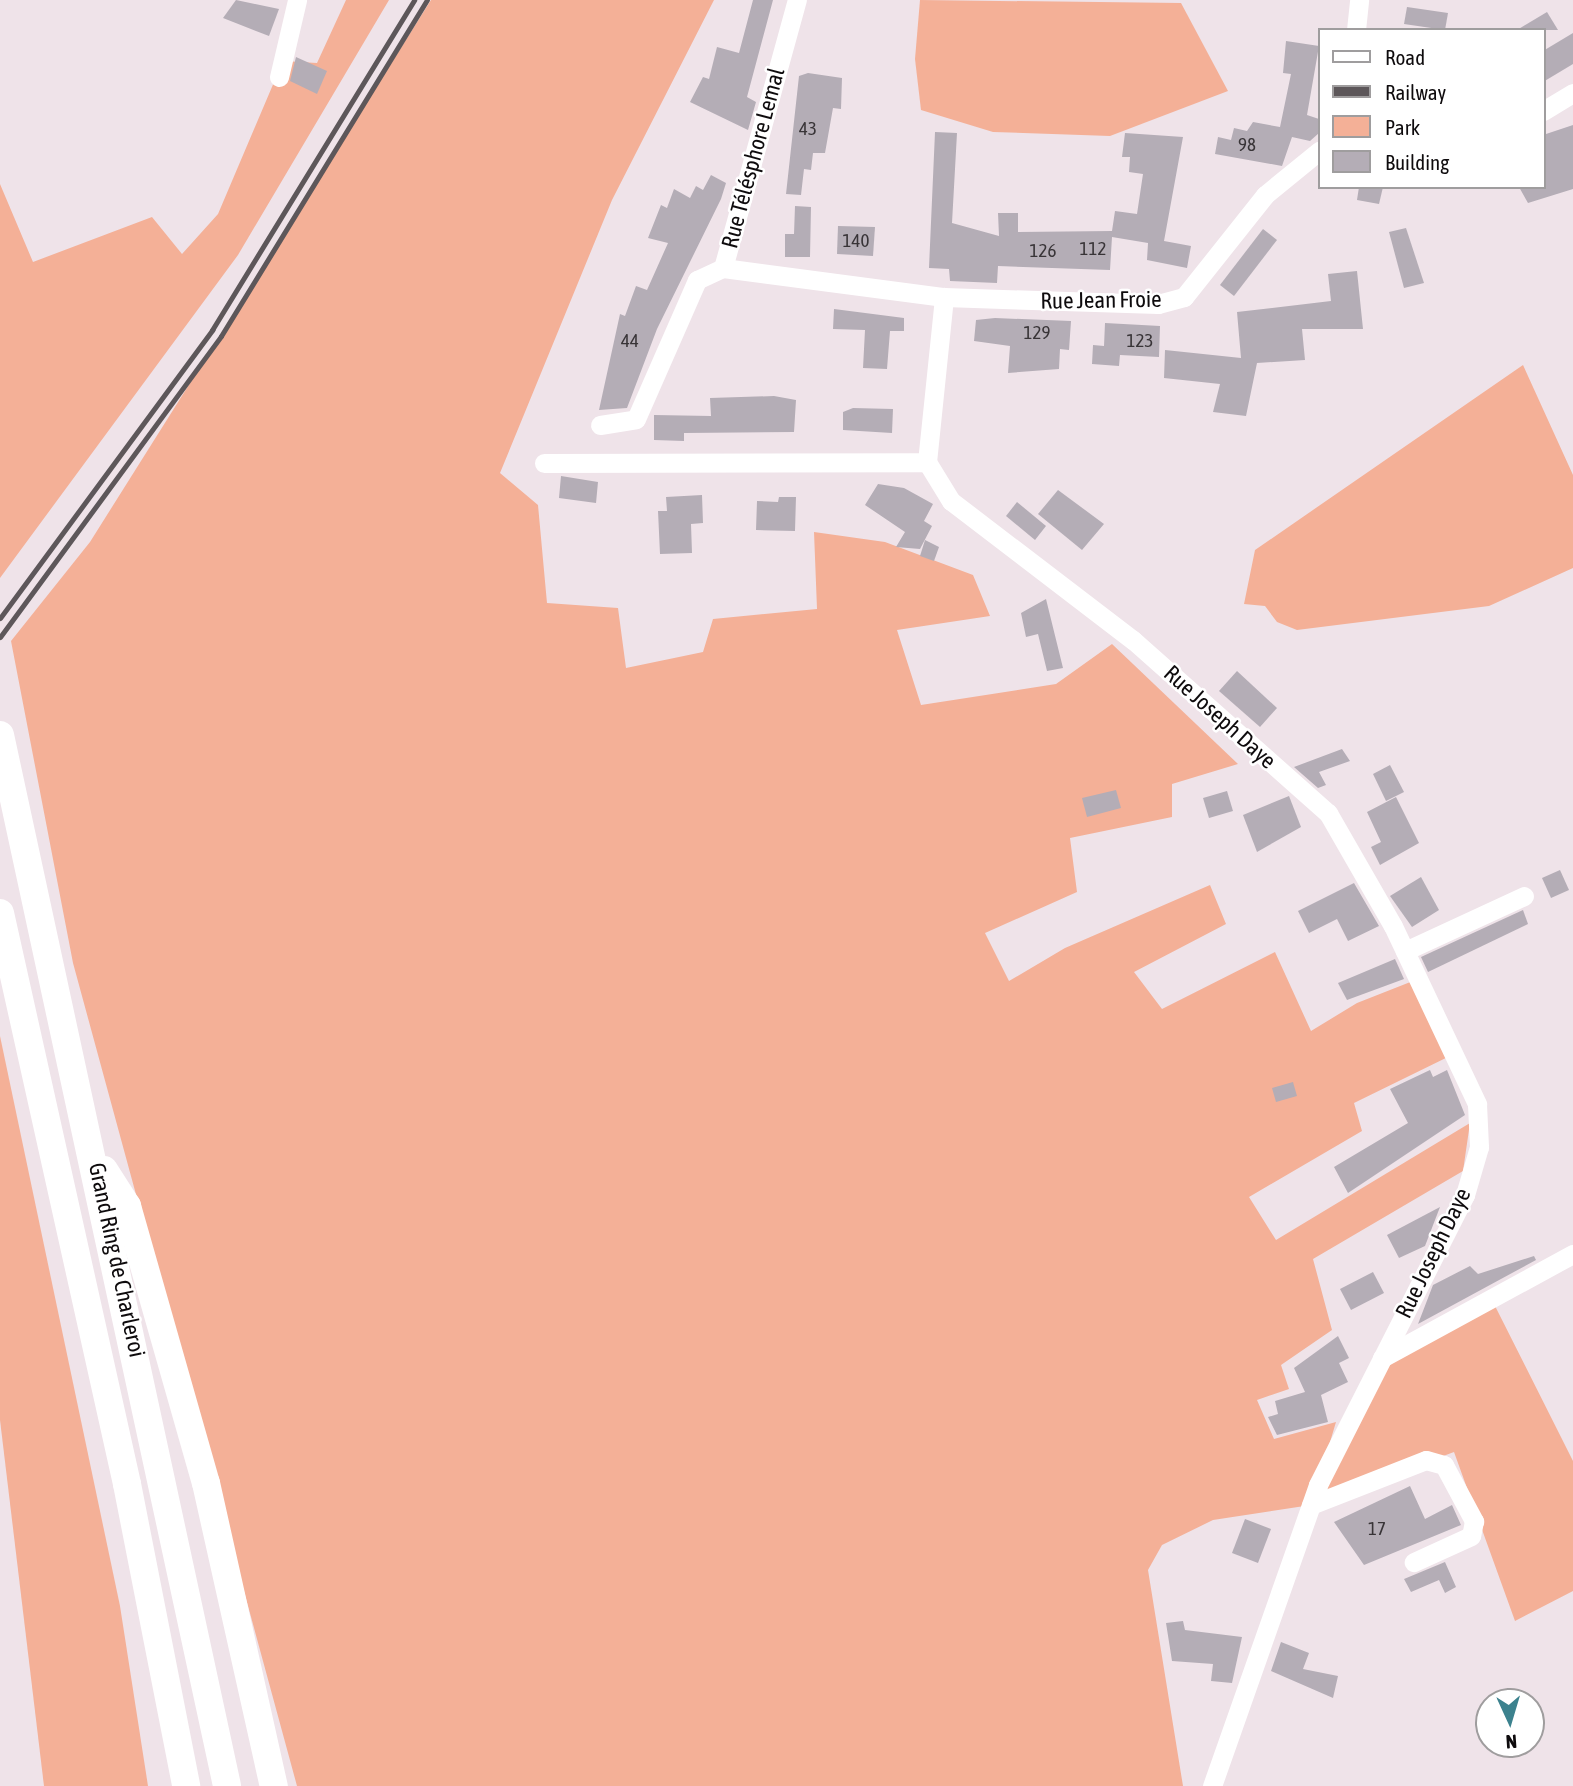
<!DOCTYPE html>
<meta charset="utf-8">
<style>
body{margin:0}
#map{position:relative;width:1573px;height:1786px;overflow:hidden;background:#efe3e9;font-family:"Asap Condensed",sans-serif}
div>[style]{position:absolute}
.green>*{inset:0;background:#f4b097}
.building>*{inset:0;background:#b4adb6}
.minor>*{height:19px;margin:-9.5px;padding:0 9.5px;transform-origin:9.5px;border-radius:9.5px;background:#fff}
.highway>*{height:28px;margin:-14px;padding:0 14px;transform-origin:14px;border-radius:14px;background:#fff}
.rail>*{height:5px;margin:-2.5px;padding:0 2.5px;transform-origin:2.5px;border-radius:2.5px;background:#5d575a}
span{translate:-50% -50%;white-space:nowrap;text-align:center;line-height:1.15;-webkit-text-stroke:5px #fff;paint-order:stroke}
.number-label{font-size:19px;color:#383437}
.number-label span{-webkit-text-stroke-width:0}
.street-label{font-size:23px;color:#0e0b0d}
.legend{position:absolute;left:1318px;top:28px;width:228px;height:161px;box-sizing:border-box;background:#fff;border:2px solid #9f9d9e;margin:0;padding:9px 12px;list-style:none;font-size:21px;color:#0e0b0d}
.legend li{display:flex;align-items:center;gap:14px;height:35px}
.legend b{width:35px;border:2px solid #9f9d9e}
.north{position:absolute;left:1475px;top:1688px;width:70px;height:70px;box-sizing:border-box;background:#fff;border:2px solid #9f9d9e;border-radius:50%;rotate:176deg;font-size:19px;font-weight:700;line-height:28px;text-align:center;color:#0e0b0d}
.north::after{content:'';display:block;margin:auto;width:24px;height:32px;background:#3c828e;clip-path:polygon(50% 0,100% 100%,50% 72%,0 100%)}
</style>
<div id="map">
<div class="green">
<div style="clip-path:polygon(346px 0,389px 0,238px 255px,0 578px,0 184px,33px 262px,152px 217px,182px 254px,218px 214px,283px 61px,317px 63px)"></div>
<div style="clip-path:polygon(431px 0,714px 0,612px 200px,500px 473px,538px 505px,547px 603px,618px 608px,626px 668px,703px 652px,713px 619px,817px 609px,814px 532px,885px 542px,973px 575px,990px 616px,897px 630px,921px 705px,1056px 684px,1112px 644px,1238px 764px,1172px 784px,1172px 817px,1070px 838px,1077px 892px,985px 933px,1009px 981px,1065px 948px,1210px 885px,1226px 924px,1134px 972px,1162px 1009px,1275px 952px,1311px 1031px,1357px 1003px,1418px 979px,1454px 1054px,1354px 1103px,1362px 1131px,1249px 1197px,1276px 1240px,1470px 1123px,1463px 1171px,1313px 1259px,1332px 1330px,1281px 1365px,1289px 1389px,1257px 1400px,1274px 1439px,1336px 1422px,1313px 1499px,1382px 1358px,1491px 1298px,1573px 1461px,1573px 1591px,1515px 1621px,1454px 1452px,1311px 1505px,1213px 1520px,1162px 1545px,1148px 1570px,1183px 1786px,297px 1786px,73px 963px,11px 641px,90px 542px)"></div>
<div style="clip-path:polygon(920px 0,1181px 3px,1228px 91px,1110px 136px,993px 132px,921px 110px,915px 59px)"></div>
<div style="clip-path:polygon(1523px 365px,1573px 475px,1573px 568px,1489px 606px,1297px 630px,1277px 622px,1265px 606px,1244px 604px,1255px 550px)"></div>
<div style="clip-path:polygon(0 1036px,120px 1606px,148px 1786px,44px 1786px,0 1420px)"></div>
</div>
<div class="building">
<div style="clip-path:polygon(236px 0,279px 9px,269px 36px,223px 18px)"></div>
<div style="clip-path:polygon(753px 0,773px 0,747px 97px,756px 102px,748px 130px,690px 102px,703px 77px,709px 79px,717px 47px,739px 53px)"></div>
<div style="clip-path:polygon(1407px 7px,1448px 13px,1445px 30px,1404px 24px)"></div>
<div style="clip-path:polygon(1547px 12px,1558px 30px,1517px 30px)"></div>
<div style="clip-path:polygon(1573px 33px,1573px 64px,1543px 82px,1543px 51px)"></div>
<div style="clip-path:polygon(1286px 41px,1319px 46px,1307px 115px,1319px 119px,1319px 133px,1310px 141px,1292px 137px,1282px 166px,1215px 154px,1218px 137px,1231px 140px,1234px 128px,1247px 131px,1253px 122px,1280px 127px,1291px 74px,1283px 73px)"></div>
<div style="clip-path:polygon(296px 57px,327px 71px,317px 94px,290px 81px)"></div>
<div style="clip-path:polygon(808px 73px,842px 78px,841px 109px,833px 108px,825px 153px,813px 153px,811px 170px,804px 169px,801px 195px,786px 194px,799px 76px)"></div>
<div style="clip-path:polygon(1573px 125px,1573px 189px,1528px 203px,1519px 187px,1543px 187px,1543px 135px)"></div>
<div style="clip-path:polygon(935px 132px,957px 133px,952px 223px,999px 236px,998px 213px,1018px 213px,1018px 232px,1112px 231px,1115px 211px,1137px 214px,1143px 174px,1129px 172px,1130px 157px,1122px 157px,1125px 133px,1183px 137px,1164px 241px,1191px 246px,1187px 268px,1147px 260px,1148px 243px,1112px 237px,1110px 270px,998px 266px,997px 283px,950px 281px,949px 269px,929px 268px)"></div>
<div style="clip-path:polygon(711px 175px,726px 183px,721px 199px,657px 329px,627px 408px,599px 410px,620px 314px,625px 316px,636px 286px,647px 290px,668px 243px,648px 238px,661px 205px,667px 208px,674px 189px,690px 198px,696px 186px,703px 190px)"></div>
<div style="clip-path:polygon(1359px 187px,1383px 187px,1379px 204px,1357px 200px)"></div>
<div style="clip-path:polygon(795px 206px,811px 207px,810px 257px,785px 257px,785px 234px,794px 234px)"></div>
<div style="clip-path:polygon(838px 226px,875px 227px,873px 256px,837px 254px)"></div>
<div style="clip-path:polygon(1406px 228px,1424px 283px,1404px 288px,1389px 232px)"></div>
<div style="clip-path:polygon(1263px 229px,1277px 240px,1234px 296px,1220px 285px)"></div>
<div style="clip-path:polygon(1357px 271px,1363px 329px,1302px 329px,1305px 360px,1257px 363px,1246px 416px,1213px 412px,1220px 384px,1164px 378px,1165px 350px,1241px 358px,1237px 312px,1331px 301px,1328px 274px)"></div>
<div style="clip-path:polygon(834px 309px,904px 318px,904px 331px,890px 331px,887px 369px,863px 368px,865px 330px,833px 329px)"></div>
<div style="clip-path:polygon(995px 318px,1071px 321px,1069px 350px,1060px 349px,1059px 369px,1008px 373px,1010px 346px,974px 341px,976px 320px)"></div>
<div style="clip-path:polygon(1105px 323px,1160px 326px,1159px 357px,1120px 355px,1119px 366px,1092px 364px,1093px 345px,1104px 346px)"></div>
<div style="clip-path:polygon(774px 396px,796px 400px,794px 432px,684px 433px,684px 441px,654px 440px,654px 415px,711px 416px,710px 398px)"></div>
<div style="clip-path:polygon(853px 408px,893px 409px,892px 433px,843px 430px,843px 412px)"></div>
<div style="clip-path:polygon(561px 476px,598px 482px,596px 503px,559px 498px)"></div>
<div style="clip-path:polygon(878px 484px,904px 488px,933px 504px,924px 521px,932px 526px,920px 549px,896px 547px,905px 532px,865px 505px)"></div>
<div style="clip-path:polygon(1058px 490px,1104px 524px,1082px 550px,1038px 514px)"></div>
<div style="clip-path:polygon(702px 495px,703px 523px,691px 524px,692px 553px,660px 554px,658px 511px,667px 511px,666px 497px)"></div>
<div style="clip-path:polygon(779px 497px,796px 497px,795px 531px,756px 530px,757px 501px,778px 502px)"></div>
<div style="clip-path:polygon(1017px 502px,1046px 526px,1035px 540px,1006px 516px)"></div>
<div style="clip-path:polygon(925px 540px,939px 547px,934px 561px,920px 556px)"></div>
<div style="clip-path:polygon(1046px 599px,1063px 668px,1047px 671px,1038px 634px,1026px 637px,1021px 613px)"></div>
<div style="clip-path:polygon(1237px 671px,1277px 708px,1260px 727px,1219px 691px)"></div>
<div style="clip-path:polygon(1342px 749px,1350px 761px,1319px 772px,1326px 785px,1318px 788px,1294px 767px)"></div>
<div style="clip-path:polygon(1390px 765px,1404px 792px,1386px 801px,1373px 774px)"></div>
<div style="clip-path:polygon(1116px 790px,1121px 808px,1087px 817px,1082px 798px)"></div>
<div style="clip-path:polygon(1227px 791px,1233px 811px,1209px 818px,1203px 798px)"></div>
<div style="clip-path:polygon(1289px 796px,1301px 827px,1257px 852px,1243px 815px)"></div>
<div style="clip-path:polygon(1396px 797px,1419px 843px,1380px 865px,1371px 847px,1381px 842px,1367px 812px)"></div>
<div style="clip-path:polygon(1560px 870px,1569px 890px,1551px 898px,1542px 878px)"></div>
<div style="clip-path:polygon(1421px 877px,1439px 910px,1412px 927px,1390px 896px)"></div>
<div style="clip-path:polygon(1354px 883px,1379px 926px,1348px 941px,1337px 919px,1309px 933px,1298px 911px)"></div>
<div style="clip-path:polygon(1523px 910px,1528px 924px,1428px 972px,1421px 957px)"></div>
<div style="clip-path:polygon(1395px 959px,1404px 979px,1347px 1000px,1338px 983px)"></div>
<div style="clip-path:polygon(1430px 1070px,1433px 1077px,1447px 1070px,1465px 1115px,1348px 1193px,1334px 1167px,1408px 1123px,1390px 1089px)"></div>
<div style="clip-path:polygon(1293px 1082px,1297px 1096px,1276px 1102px,1272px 1088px)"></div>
<div style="clip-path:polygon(1440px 1207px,1425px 1246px,1399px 1258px,1387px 1235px)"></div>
<div style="clip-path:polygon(1534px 1256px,1536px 1260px,1418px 1324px,1433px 1285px,1470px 1266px,1478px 1274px)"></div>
<div style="clip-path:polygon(1373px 1272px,1384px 1293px,1351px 1310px,1340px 1289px)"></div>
<div style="clip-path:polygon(1338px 1336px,1349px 1358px,1339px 1363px,1348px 1382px,1321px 1395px,1328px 1422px,1277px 1435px,1268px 1417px,1278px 1414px,1275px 1401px,1305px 1392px,1294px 1368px)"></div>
<div style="clip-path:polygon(1410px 1486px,1425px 1519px,1452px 1505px,1461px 1525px,1364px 1565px,1334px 1522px)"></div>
<div style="clip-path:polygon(1245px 1519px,1271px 1529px,1258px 1563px,1232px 1553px)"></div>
<div style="clip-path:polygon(1445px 1562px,1456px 1587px,1445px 1593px,1439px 1580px,1411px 1592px,1404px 1579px)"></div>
<div style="clip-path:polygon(1183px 1621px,1185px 1630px,1242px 1637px,1232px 1683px,1211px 1681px,1213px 1664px,1172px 1661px,1166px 1623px)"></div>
<div style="clip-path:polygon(1281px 1642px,1309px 1653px,1303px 1669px,1338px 1676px,1333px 1698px,1271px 1671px)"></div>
</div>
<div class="minor">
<div style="left:1356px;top:30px;width:30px;rotate:-84deg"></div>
<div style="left:279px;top:77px;width:79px;rotate:-76.8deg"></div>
<div style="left:1543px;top:111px;width:35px;rotate:-31deg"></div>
<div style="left:723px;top:268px;width:223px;rotate:7.5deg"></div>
<div style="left:944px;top:297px;width:214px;rotate:1.9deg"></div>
<div style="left:1158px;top:304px;width:27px;rotate:-15deg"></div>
<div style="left:1184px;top:297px;width:130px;rotate:-51.5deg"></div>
<div style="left:1265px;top:195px;width:70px;rotate:-39.2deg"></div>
<div style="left:600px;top:425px;width:36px;rotate:-9deg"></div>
<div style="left:636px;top:419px;width:152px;rotate:-66.3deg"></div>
<div style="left:697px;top:280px;width:29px;rotate:-25deg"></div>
<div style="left:723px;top:268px;width:278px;rotate:-74.6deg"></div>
<div style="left:927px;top:462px;width:46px;rotate:58.4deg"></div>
<div style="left:951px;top:501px;width:229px;rotate:37.4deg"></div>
<div style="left:1133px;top:640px;width:261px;rotate:41.6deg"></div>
<div style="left:1328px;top:813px;width:130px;rotate:60.1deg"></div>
<div style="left:1393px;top:926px;width:197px;rotate:64.7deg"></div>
<div style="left:1477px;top:1104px;width:43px;rotate:87.3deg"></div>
<div style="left:1479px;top:1147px;width:50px;rotate:106.3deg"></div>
<div style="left:1465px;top:1195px;width:325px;rotate:116.9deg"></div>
<div style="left:1318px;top:1485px;width:319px;rotate:109.4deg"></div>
<div style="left:544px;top:463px;width:383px;rotate:-0.1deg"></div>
<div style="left:927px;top:462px;width:166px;rotate:-84.1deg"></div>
<div style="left:1405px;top:951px;width:131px;rotate:-24.8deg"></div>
<div style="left:1382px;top:1358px;width:217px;rotate:-28.6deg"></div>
<div style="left:1311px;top:1505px;width:123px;rotate:-21.4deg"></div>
<div style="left:1426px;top:1460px;width:19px;rotate:16deg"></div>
<div style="left:1444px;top:1465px;width:64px;rotate:61.8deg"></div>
<div style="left:1474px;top:1521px;width:15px;rotate:101deg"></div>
<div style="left:1471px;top:1536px;width:63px;rotate:155.5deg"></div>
</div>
<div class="highway">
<div style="left:0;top:735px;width:1075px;rotate:77.81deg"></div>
<div style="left:0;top:913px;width:585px;rotate:77.46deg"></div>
<div style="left:127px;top:1484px;width:308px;rotate:78.9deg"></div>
<div style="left:104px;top:1170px;width:43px;rotate:57.4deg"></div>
<div style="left:127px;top:1206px;width:288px;rotate:74.1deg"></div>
<div style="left:206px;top:1483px;width:311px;rotate:77.4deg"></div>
</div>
<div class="rail">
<div style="left:0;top:618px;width:358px;rotate:-53.6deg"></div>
<div style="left:212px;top:330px;width:387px;rotate:-58.5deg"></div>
<div style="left:0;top:637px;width:373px;rotate:-53.7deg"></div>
<div style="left:221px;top:336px;width:394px;rotate:-58.5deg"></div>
</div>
<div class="number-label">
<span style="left:808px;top:129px">43</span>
<span style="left:1247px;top:145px">98</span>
<span style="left:856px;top:241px">140</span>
<span style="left:1093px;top:249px">112</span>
<span style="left:1043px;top:251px">126</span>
<span style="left:1037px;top:333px">129</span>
<span style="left:630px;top:341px">44</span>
<span style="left:1140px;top:341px">123</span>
<span style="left:1377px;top:1529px">17</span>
</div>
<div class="street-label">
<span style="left:753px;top:158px;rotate:-75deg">Rue Télésphore Lemal</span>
<span style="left:1101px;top:300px;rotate:-1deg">Rue Jean Froie</span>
<span style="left:1220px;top:717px;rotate:42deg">Rue Joseph Daye</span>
<span style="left:1433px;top:1253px;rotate:-64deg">Rue Joseph Daye</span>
<span style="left:117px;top:1260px;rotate:78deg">Grand Ring de Charleroi</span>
</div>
<ul class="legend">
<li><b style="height:9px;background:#fff"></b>Road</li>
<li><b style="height:9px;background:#5d575a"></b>Railway</li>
<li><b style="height:19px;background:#f4b097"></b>Park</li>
<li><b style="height:19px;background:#b4adb6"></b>Building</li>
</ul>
<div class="north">N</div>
</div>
